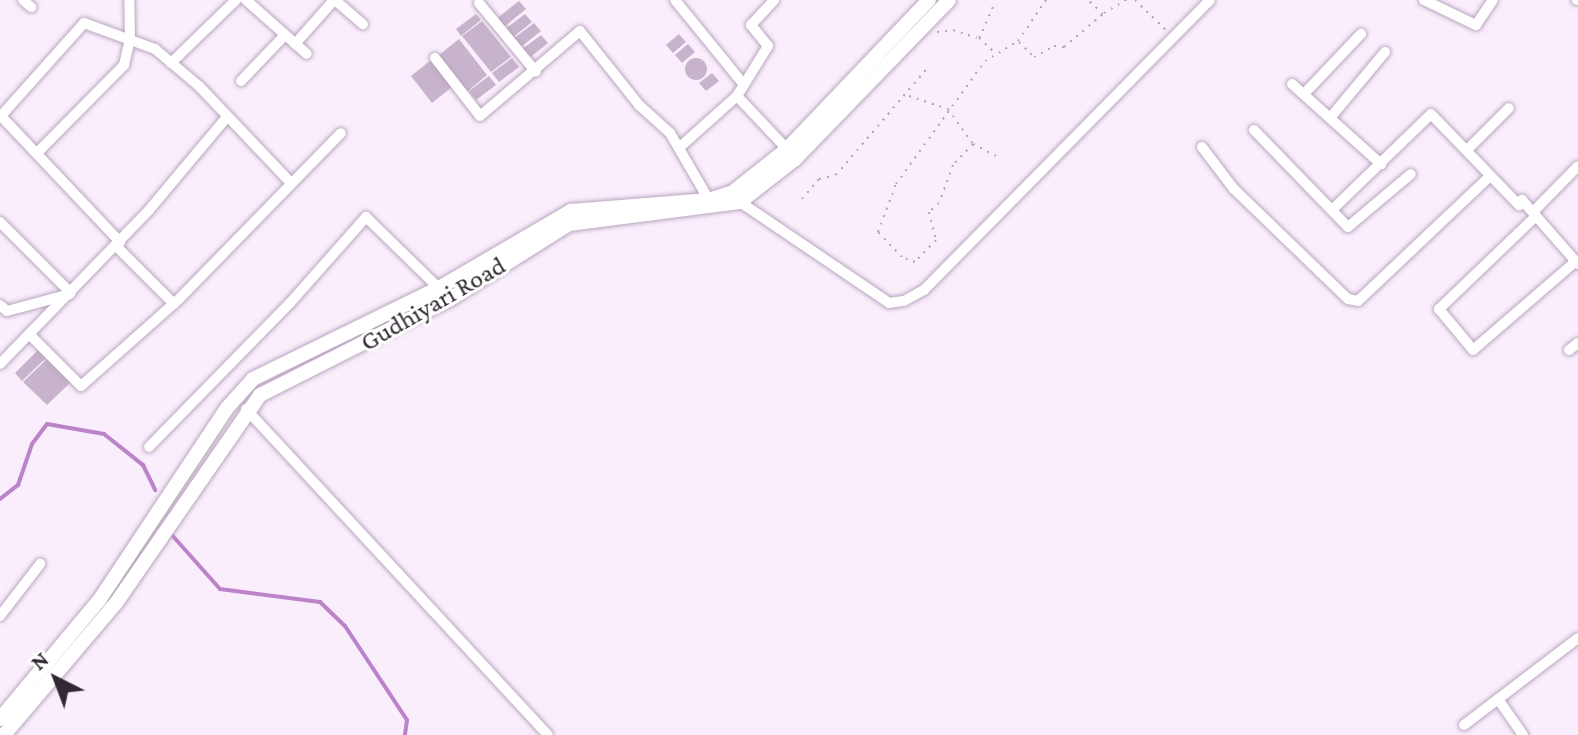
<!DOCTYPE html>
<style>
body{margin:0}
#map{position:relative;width:1578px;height:735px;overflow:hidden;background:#faeefd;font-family:"Crimson Pro",serif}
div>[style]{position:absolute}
.stream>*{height:4px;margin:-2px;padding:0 2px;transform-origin:2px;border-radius:2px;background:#bb83c8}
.building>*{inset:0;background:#c8b3cc}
.round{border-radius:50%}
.path>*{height:2px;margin-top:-1px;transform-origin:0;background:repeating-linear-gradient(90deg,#b1a7b3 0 2px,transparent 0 8px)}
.roads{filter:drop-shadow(0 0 2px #baa6bf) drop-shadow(0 0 2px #baa6bf)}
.minor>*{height:10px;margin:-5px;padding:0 5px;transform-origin:5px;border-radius:5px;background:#fff}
.tertiary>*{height:14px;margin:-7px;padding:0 7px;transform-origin:7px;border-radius:7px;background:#fff}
span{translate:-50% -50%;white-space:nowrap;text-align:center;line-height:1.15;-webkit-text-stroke:6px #fff;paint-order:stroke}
.street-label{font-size:26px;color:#312932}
.north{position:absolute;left:16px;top:639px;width:80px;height:80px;-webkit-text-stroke:6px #fff;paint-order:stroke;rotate:318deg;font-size:22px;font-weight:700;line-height:32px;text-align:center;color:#312932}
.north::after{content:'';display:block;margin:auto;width:28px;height:36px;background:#312932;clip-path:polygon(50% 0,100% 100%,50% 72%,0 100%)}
</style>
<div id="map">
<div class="stream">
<div style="left:0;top:499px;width:23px;rotate:-38deg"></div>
<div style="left:18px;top:485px;width:43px;rotate:-71.1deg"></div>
<div style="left:32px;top:444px;width:25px;rotate:-53deg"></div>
<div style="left:47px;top:424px;width:58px;rotate:10deg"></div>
<div style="left:104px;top:434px;width:50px;rotate:38.5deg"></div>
<div style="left:143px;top:465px;width:28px;rotate:64deg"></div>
<div style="left:171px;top:534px;width:74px;rotate:48.3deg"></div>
<div style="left:220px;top:589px;width:101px;rotate:7.4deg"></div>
<div style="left:320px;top:602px;width:35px;rotate:44deg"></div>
<div style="left:345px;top:626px;width:113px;rotate:56.6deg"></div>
<div style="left:407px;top:720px;width:15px;rotate:98deg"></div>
</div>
<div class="building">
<div style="clip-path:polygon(519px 1px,526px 9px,503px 28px,496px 19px)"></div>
<div style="clip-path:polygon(476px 14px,481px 20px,461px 36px,456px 29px)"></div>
<div style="clip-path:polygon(525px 14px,532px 22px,512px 38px,505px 29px)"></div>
<div style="clip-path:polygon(482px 21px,511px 57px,491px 72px,462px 36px)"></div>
<div style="clip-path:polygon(534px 23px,541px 31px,521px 47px,514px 38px)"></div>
<div style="clip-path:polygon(679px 34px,686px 42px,673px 53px,666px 45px)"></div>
<div style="clip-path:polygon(541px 35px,548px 43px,528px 59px,521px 50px)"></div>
<div style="clip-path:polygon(459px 39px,487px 75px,468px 91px,439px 55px)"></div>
<div style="clip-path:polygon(688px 44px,695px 52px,682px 63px,675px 55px)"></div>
<div style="clip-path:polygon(512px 58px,519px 67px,499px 82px,492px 73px)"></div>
<div class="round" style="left:685px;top:58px;width:22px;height:22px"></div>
<div style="clip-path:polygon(431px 60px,452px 87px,432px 103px,411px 76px)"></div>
<div style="clip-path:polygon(712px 73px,719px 81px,706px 91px,699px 83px)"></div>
<div style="clip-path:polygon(489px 76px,496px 85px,476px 100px,469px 91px)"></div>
<div style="clip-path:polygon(39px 349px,47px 357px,22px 381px,15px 373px)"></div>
<div style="clip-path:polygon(48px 358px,72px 381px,47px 405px,23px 382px)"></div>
</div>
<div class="path">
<div style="left:1135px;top:0;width:43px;rotate:44.1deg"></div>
<div style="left:993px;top:7px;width:34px;rotate:114deg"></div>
<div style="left:979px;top:38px;width:21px;rotate:43deg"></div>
<div style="left:1104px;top:13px;width:26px;rotate:-31deg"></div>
<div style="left:937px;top:32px;width:16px;rotate:-7deg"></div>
<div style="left:953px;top:30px;width:25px;rotate:18deg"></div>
<div style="left:1019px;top:42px;width:21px;rotate:45deg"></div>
<div style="left:1034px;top:57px;width:23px;rotate:-29deg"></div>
<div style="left:1054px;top:46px;width:10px;rotate:6deg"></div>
<div style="left:1064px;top:47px;width:51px;rotate:-40.2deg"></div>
<div style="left:1103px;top:14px;width:21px;rotate:-137deg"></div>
<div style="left:909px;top:96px;width:41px;rotate:18.4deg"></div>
<div style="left:948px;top:109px;width:43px;rotate:54.5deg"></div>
<div style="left:973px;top:144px;width:31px;rotate:27deg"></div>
<div style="left:973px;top:144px;width:29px;rotate:134deg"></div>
<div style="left:953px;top:165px;width:40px;rotate:110.2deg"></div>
<div style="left:939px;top:203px;width:13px;rotate:138deg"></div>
<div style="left:929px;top:212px;width:29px;rotate:76deg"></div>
<div style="left:936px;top:240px;width:30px;rotate:134deg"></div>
<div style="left:915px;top:262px;width:14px;rotate:-159deg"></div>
<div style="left:902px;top:257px;width:35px;rotate:-134deg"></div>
<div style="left:878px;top:232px;width:51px;rotate:-69.4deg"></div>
<div style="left:896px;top:184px;width:152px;rotate:-54.1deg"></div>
<div style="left:985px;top:61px;width:39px;rotate:-31deg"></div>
<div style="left:1018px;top:41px;width:50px;rotate:-55.7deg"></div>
<div style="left:802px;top:199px;width:26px;rotate:-50deg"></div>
<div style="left:819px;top:179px;width:17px;rotate:-13deg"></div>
<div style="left:836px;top:175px;width:143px;rotate:-49.5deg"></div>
</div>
<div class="roads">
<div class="minor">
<div style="left:23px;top:0;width:11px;rotate:41deg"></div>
<div style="left:246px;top:0;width:81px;rotate:41.5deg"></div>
<div style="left:335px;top:0;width:37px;rotate:41deg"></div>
<div style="left:675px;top:0;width:109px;rotate:50.9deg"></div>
<div style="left:1424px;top:0;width:58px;rotate:25.7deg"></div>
<div style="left:1476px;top:25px;width:30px;rotate:-56deg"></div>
<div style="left:1577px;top:0;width:1px"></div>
<div style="left:479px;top:3px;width:89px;rotate:50.4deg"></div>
<div style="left:295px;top:44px;width:59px;rotate:-48.4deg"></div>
<div style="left:435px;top:58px;width:73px;rotate:52.2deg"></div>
<div style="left:480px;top:116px;width:131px;rotate:-40.4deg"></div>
<div style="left:580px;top:31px;width:95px;rotate:51.4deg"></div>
<div style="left:639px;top:105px;width:42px;rotate:42.1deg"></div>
<div style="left:670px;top:133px;width:78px;rotate:59.8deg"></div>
<div style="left:171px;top:63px;width:91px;rotate:-44.1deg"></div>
<div style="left:241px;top:81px;width:64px;rotate:-46.3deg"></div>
<div style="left:1292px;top:84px;width:120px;rotate:42deg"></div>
<div style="left:1304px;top:94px;width:83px;rotate:-46.5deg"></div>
<div style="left:737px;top:96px;width:73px;rotate:46.7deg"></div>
<div style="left:0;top:115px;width:175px;rotate:46.6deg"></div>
<div style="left:0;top:117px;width:126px;rotate:-48.2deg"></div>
<div style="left:84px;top:23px;width:76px;rotate:20.1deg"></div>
<div style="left:155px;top:49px;width:57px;rotate:40.1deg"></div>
<div style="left:199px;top:86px;width:134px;rotate:46.5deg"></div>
<div style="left:1330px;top:118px;width:86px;rotate:-50.2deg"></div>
<div style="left:1254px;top:130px;width:135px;rotate:45.9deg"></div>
<div style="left:1348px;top:227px;width:82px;rotate:-40.1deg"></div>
<div style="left:680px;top:147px;width:76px;rotate:-41.8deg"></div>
<div style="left:737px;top:96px;width:59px;rotate:-58.2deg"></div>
<div style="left:768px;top:46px;width:27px;rotate:-129deg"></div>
<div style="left:751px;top:25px;width:34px;rotate:-47deg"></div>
<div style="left:1202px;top:147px;width:53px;rotate:52.7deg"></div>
<div style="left:1234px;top:189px;width:158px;rotate:44deg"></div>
<div style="left:1348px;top:299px;width:10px;rotate:11deg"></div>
<div style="left:1358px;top:301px;width:182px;rotate:-43.4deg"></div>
<div style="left:1467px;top:150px;width:59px;rotate:-45deg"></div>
<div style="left:37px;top:153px;width:124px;rotate:-45.3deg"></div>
<div style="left:124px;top:65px;width:27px;rotate:-77deg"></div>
<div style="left:130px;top:39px;width:39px;rotate:-91deg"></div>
<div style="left:740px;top:202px;width:180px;rotate:34.1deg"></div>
<div style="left:889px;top:303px;width:15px;rotate:-8deg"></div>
<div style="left:904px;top:301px;width:23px;rotate:-29deg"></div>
<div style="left:924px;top:290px;width:407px;rotate:-45.4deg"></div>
<div style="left:1333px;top:209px;width:136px;rotate:-44.1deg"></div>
<div style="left:1431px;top:114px;width:127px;rotate:46deg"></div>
<div style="left:1519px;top:205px;width:6px;rotate:-59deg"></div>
<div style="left:1522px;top:200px;width:85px;rotate:48.8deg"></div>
<div style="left:1533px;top:212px;width:64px;rotate:-45.6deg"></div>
<div style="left:1534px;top:218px;width:132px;rotate:136.2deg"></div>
<div style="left:1439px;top:309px;width:53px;rotate:50.3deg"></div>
<div style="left:1473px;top:350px;width:135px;rotate:-40.8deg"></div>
<div style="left:0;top:222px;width:100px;rotate:45deg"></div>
<div style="left:116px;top:246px;width:82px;rotate:45deg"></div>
<div style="left:0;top:305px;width:9px;rotate:41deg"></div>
<div style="left:7px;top:311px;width:65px;rotate:-15.1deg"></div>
<div style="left:30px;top:335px;width:72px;rotate:45deg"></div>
<div style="left:81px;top:386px;width:130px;rotate:-41.6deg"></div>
<div style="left:178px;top:300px;width:233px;rotate:-45.7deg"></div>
<div style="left:1569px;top:350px;width:11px;rotate:-38deg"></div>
<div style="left:0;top:364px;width:214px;rotate:-45.9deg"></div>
<div style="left:149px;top:210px;width:121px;rotate:-50deg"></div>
<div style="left:246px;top:409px;width:444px;rotate:47.2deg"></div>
<div style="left:149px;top:447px;width:202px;rotate:-45.6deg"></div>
<div style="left:290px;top:303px;width:115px;rotate:-48.5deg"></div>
<div style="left:366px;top:217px;width:117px;rotate:44.3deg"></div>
<div style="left:0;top:616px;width:66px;rotate:-52.4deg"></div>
<div style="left:1498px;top:699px;width:44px;rotate:55.2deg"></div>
<div style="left:1464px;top:725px;width:143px;rotate:-37.3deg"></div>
</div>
<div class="tertiary">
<div style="left:0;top:719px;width:156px;rotate:-50.2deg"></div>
<div style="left:100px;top:599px;width:229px;rotate:-56.4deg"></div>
<div style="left:227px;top:408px;width:39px;rotate:-48deg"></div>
<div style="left:253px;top:379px;width:207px;rotate:-26.1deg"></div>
<div style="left:439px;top:288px;width:153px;rotate:-30.3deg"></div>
<div style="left:571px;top:211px;width:138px;rotate:-4.6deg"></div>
<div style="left:709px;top:200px;width:25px;rotate:-18deg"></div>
<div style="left:733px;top:192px;width:69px;rotate:-38.5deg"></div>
<div style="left:787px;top:149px;width:206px;rotate:-46.4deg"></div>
<div style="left:4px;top:735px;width:173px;rotate:-49.7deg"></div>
<div style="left:116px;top:603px;width:253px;rotate:-55.3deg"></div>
<div style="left:260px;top:395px;width:213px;rotate:-26.8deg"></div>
<div style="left:450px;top:299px;width:141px;rotate:-32.2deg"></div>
<div style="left:569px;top:224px;width:172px;rotate:-7.3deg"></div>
<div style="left:740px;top:202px;width:70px;rotate:-38deg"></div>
<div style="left:795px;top:159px;width:221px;rotate:-45.9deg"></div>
</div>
</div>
<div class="street-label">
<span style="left:433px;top:304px;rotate:-30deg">Gudhiyari Road</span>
</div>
<div class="north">N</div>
</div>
